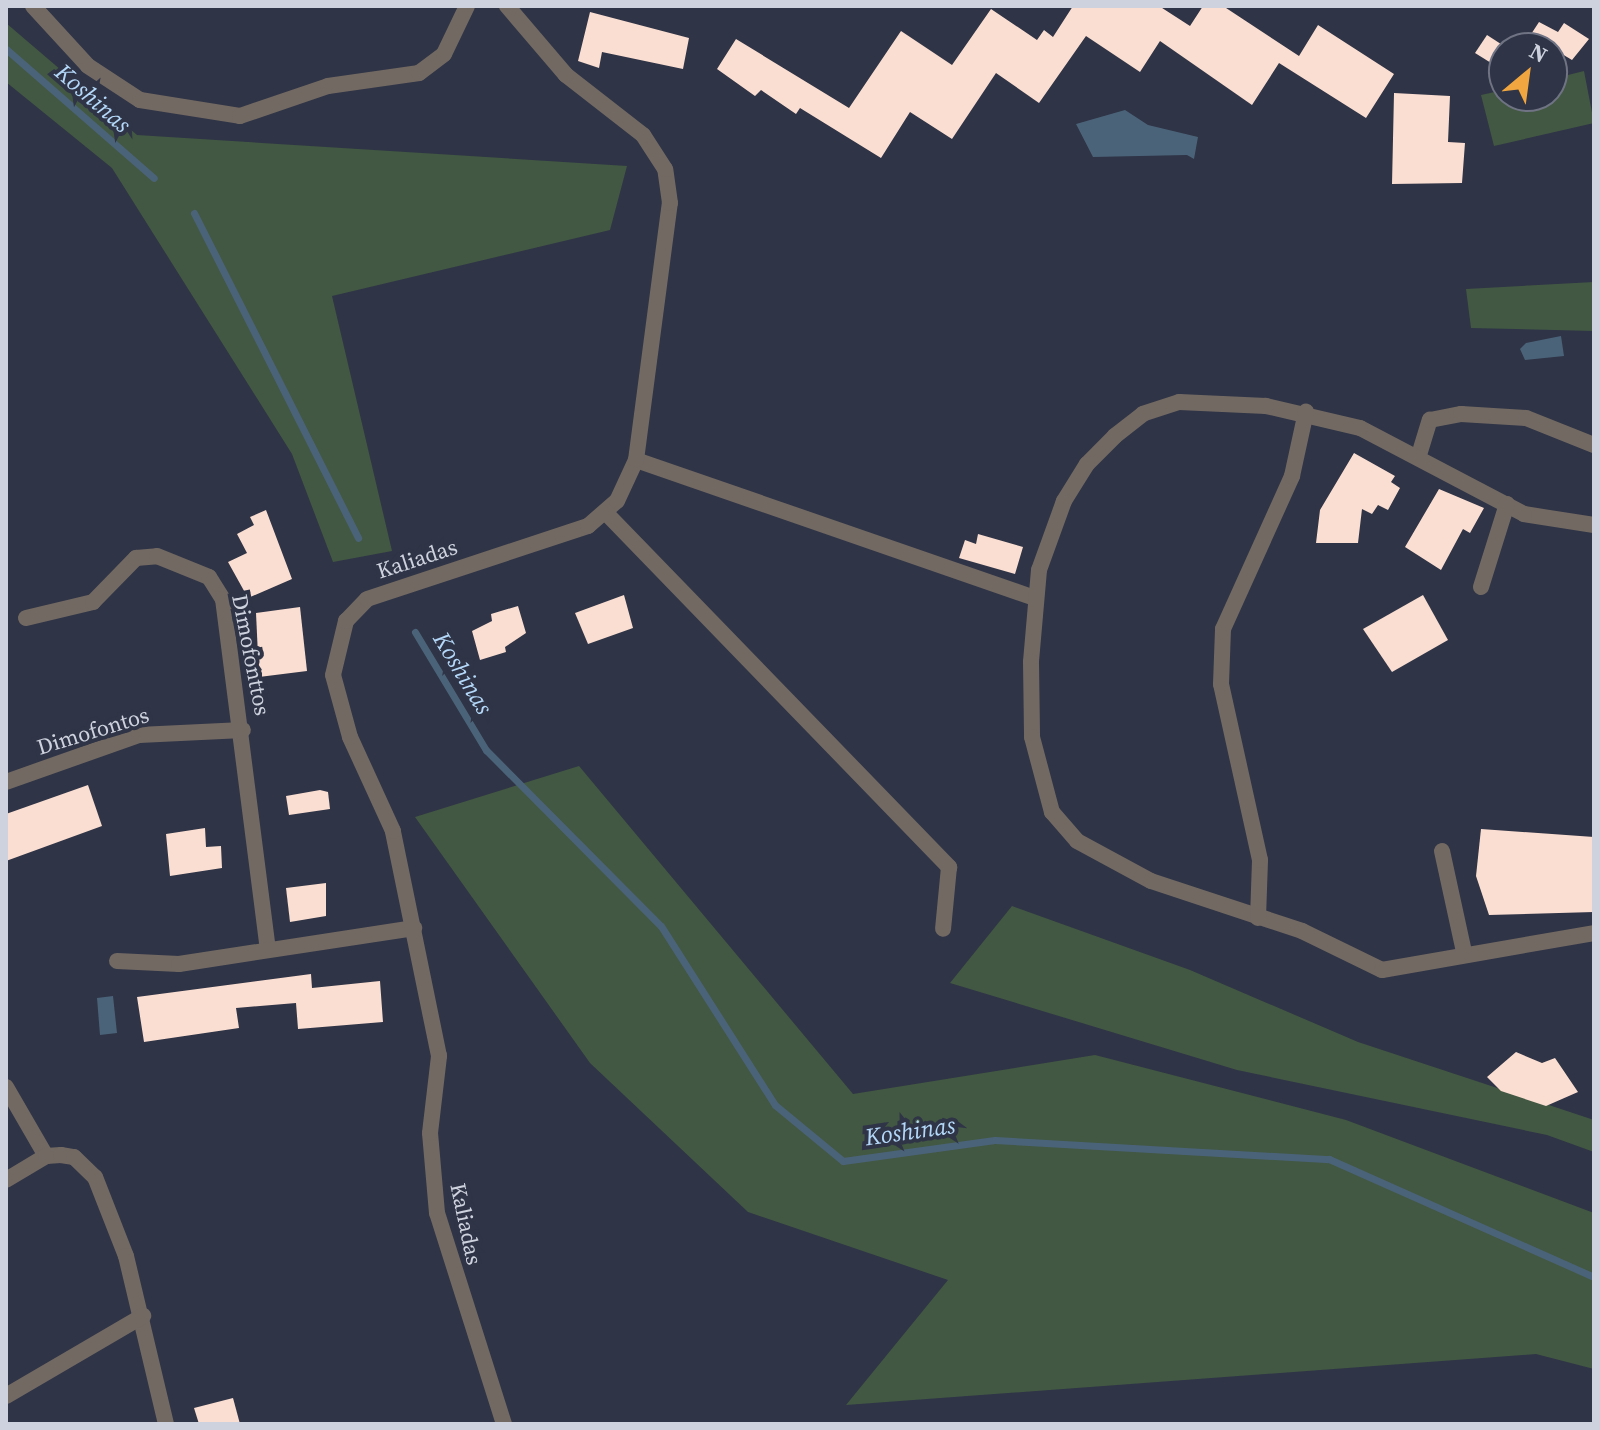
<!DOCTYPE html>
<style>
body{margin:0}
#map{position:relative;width:1600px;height:1430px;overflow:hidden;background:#2f3446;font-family:"Source Serif 4",serif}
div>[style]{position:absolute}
.green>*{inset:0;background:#425843}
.water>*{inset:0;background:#4b6379}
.stream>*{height:7px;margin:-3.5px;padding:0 3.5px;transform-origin:3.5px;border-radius:3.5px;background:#4b6379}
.building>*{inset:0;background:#fbded2}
.minor>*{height:16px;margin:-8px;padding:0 8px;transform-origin:8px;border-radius:8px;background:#726963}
.tertiary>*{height:16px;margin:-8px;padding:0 8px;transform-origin:8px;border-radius:8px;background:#726963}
span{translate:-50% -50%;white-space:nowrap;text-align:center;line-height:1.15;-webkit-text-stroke:8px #2f3446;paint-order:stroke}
.street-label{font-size:22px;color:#ced2de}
.water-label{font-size:24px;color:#b4d8f9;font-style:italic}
.frame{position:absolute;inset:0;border:8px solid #ced2de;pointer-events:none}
.north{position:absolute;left:1488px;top:32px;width:80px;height:80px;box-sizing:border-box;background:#2f3446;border:2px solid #6f7383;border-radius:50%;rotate:29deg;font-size:22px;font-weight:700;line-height:32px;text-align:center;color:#ced2de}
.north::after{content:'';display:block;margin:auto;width:28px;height:36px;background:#f1a63f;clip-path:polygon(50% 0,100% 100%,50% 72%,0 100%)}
</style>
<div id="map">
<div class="green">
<div style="clip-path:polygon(6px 23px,137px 135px,627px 166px,610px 230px,332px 296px,392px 551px,333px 562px,292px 454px,112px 168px,6px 82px)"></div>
<div style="clip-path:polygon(1584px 71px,1594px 123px,1494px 146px,1481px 95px,1504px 90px,1504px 96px,1552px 96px,1552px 79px)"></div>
<div style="clip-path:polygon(1594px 282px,1594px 331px,1471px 328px,1466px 289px)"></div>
<div style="clip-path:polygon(579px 766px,853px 1094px,1095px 1055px,1346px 1120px,1594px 1213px,1594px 1369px,1536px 1354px,846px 1405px,948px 1280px,748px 1212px,590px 1063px,415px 817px)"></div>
<div style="clip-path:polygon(1012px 906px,1190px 970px,1358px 1042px,1594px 1120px,1594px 1152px,1547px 1135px,1237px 1070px,950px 983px)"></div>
</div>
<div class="water">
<div style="clip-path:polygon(1125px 110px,1148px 125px,1198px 137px,1194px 159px,1187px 155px,1093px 157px,1076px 124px)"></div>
<div style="clip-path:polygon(1561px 336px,1564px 356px,1525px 360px,1520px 349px,1526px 343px)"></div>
<div style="clip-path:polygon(113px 996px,117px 1033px,100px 1035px,97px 998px)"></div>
</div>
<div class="stream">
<div style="left:6px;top:49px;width:196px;rotate:41.1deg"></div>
<div style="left:194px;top:213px;width:364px;rotate:63.2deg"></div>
<div style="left:415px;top:632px;width:138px;rotate:59deg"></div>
<div style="left:486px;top:750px;width:248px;rotate:45.2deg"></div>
<div style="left:661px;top:926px;width:212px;rotate:57.5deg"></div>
<div style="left:775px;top:1105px;width:88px;rotate:39.5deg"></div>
<div style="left:843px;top:1161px;width:153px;rotate:-7.9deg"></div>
<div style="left:995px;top:1140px;width:335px;rotate:3.3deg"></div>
<div style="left:1329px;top:1159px;width:290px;rotate:24deg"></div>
</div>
<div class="building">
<div style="clip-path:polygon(1073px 6px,1159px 6px,1190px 26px,1203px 6px,1223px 6px,1299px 56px,1318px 25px,1394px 74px,1366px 118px,1279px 63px,1252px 105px,1160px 41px,1140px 72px,1086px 36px,1039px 103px,996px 73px,952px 139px,910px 112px,881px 158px,800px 108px,796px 114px,761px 90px,755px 96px,717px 69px,736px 39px,849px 108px,901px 31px,952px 65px,991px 9px,1037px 40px,1044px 30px,1053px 37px)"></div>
<div style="clip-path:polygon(590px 12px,689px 38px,683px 69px,602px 52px,599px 68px,578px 61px)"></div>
<div style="clip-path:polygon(1539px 22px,1558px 32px,1564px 23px,1589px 39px,1572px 60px,1552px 48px,1522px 48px)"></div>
<div style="clip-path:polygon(1487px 35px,1504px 46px,1504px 71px,1475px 53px)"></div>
<div style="clip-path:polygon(1394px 93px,1450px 96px,1448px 142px,1465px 143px,1462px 183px,1392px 184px)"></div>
<div style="clip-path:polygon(1354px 453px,1395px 476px,1391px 482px,1400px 488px,1388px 510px,1378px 505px,1372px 514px,1362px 509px,1358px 543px,1316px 543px,1320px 510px)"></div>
<div style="clip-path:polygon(1439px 489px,1484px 508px,1470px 533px,1463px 529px,1441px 570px,1405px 547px)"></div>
<div style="clip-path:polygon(266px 510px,292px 579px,248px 598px,228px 562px,247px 553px,237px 534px,254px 525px,250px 517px)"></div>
<div style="clip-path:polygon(978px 534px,1023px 547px,1015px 574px,959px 558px,965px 540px,976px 544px)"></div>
<div style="clip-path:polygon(624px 595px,633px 628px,588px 644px,575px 613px)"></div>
<div style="clip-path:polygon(1423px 595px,1448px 640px,1392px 672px,1363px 629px)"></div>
<div style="clip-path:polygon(518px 606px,526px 633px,505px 647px,506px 652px,480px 660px,472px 631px,492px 621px,491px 614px)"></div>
<div style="clip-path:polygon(300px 607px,307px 671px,259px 677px,256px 613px)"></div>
<div style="clip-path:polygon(88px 785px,102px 826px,6px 861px,6px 814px)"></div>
<div style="clip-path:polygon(320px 790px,328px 792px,330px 809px,289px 815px,286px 796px)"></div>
<div style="clip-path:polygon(205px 828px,206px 847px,221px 846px,222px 868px,170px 876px,166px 834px)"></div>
<div style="clip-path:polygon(1481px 829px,1594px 837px,1594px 912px,1489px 915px,1476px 876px)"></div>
<div style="clip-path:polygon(326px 883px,326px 916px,290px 922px,286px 888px)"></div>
<div style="clip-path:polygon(311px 974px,312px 988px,380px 981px,383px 1022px,298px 1029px,296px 1003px,236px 1008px,239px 1028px,144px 1042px,137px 997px)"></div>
<div style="clip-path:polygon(1516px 1052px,1542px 1063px,1555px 1058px,1578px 1092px,1546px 1106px,1501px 1091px,1487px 1077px)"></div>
<div style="clip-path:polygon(233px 1398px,240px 1424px,199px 1424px,194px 1408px)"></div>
</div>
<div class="minor">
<div style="left:33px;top:6px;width:81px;rotate:47.5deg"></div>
<div style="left:88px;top:66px;width:62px;rotate:33.2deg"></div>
<div style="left:140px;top:100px;width:101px;rotate:9.1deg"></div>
<div style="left:240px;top:116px;width:93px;rotate:-18.8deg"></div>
<div style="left:328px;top:86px;width:92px;rotate:-8.1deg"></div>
<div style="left:419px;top:73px;width:31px;rotate:-37deg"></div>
<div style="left:444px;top:54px;width:53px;rotate:-64.4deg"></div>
<div style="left:1419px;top:455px;width:37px;rotate:-73deg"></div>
<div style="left:1430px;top:420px;width:32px;rotate:-11deg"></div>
<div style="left:1461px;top:414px;width:65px;rotate:3.5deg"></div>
<div style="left:1526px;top:418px;width:73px;rotate:21.7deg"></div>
<div style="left:636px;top:460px;width:421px;rotate:19.1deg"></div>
<div style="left:607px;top:514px;width:492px;rotate:45.9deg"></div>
<div style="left:949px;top:867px;width:62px;rotate:95.5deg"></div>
<div style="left:1594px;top:525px;width:71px;rotate:-171.1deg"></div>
<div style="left:1524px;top:514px;width:185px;rotate:-152.3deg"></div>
<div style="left:1360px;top:428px;width:97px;rotate:-166.8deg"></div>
<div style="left:1266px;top:406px;width:87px;rotate:-177.4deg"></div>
<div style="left:1179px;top:402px;width:38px;rotate:162deg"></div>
<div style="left:1143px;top:414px;width:36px;rotate:142deg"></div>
<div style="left:1115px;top:436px;width:40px;rotate:135deg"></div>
<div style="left:1087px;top:464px;width:44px;rotate:121.9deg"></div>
<div style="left:1064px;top:501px;width:73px;rotate:109.9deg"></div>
<div style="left:1039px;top:570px;width:92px;rotate:95deg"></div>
<div style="left:1031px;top:662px;width:75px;rotate:89.2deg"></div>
<div style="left:1032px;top:737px;width:78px;rotate:75.1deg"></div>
<div style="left:1052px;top:812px;width:38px;rotate:49deg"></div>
<div style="left:1077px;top:841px;width:84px;rotate:28.4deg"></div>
<div style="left:1151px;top:881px;width:159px;rotate:18.3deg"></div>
<div style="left:1302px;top:931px;width:89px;rotate:26deg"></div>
<div style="left:1382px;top:970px;width:215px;rotate:-9.9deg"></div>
<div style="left:1481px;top:587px;width:87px;rotate:-72.6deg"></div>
<div style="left:26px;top:618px;width:69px;rotate:-13.4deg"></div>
<div style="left:93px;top:602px;width:62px;rotate:-45.7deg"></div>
<div style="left:136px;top:558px;width:21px;rotate:-5deg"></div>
<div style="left:157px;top:556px;width:56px;rotate:22deg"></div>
<div style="left:209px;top:577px;width:26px;rotate:58deg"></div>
<div style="left:223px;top:599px;width:353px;rotate:82.7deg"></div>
<div style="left:6px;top:782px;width:141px;rotate:-19.5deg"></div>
<div style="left:139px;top:735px;width:104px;rotate:-2.8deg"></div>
<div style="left:1442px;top:851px;width:103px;rotate:77.7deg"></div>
<div style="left:1258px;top:918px;width:58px;rotate:-88deg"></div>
<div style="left:1260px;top:860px;width:180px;rotate:-102.5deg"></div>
<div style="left:1221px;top:684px;width:55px;rotate:-87.9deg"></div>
<div style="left:1223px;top:629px;width:168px;rotate:-65.7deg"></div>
<div style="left:1292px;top:476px;width:66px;rotate:-77.7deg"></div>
<div style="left:117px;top:961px;width:62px;rotate:2.8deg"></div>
<div style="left:179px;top:964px;width:238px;rotate:-8.7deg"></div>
<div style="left:6px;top:1087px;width:80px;rotate:59.9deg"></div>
<div style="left:6px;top:1180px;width:47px;rotate:-31deg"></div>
<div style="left:46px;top:1156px;width:15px;rotate:-4deg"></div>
<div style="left:61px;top:1155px;width:13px;rotate:9deg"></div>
<div style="left:74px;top:1157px;width:29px;rotate:44deg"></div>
<div style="left:95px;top:1177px;width:85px;rotate:68.6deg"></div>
<div style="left:126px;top:1256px;width:173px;rotate:76.6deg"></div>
<div style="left:6px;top:1396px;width:159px;rotate:-30.3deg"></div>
</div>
<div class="tertiary">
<div style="left:504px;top:1424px;width:221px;rotate:-107.6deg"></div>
<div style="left:437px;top:1213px;width:80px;rotate:-95deg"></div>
<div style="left:430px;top:1133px;width:78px;rotate:-83.3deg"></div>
<div style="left:439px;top:1056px;width:230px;rotate:-101.6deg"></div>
<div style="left:393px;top:831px;width:103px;rotate:-114.6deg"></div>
<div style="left:350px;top:737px;width:64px;rotate:-105.3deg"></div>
<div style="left:333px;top:675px;width:56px;rotate:-76.5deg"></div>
<div style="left:346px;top:621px;width:30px;rotate:-46deg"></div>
<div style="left:367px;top:599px;width:233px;rotate:-18.3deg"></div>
<div style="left:588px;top:526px;width:38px;rotate:-41deg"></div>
<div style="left:617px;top:501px;width:45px;rotate:-65.1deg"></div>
<div style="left:636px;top:460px;width:259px;rotate:-82.5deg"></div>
<div style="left:670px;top:203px;width:34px;rotate:-98deg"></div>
<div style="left:665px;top:169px;width:40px;rotate:-122.9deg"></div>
<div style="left:643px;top:135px;width:98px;rotate:-142.1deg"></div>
<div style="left:566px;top:75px;width:91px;rotate:-130.5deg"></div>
</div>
<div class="street-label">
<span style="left:417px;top:559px;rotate:-18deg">Kaliadas</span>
<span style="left:251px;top:655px;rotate:79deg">Dimofonttos</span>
<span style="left:93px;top:731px;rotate:-17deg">Dimofontos</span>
<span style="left:466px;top:1224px;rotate:78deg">Kaliadas</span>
</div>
<div class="water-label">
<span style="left:93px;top:98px;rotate:41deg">Koshinas</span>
<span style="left:463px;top:673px;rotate:59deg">Koshinas</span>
<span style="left:910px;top:1131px;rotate:-8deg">Koshinas</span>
</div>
<div class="frame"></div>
<div class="north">N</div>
</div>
